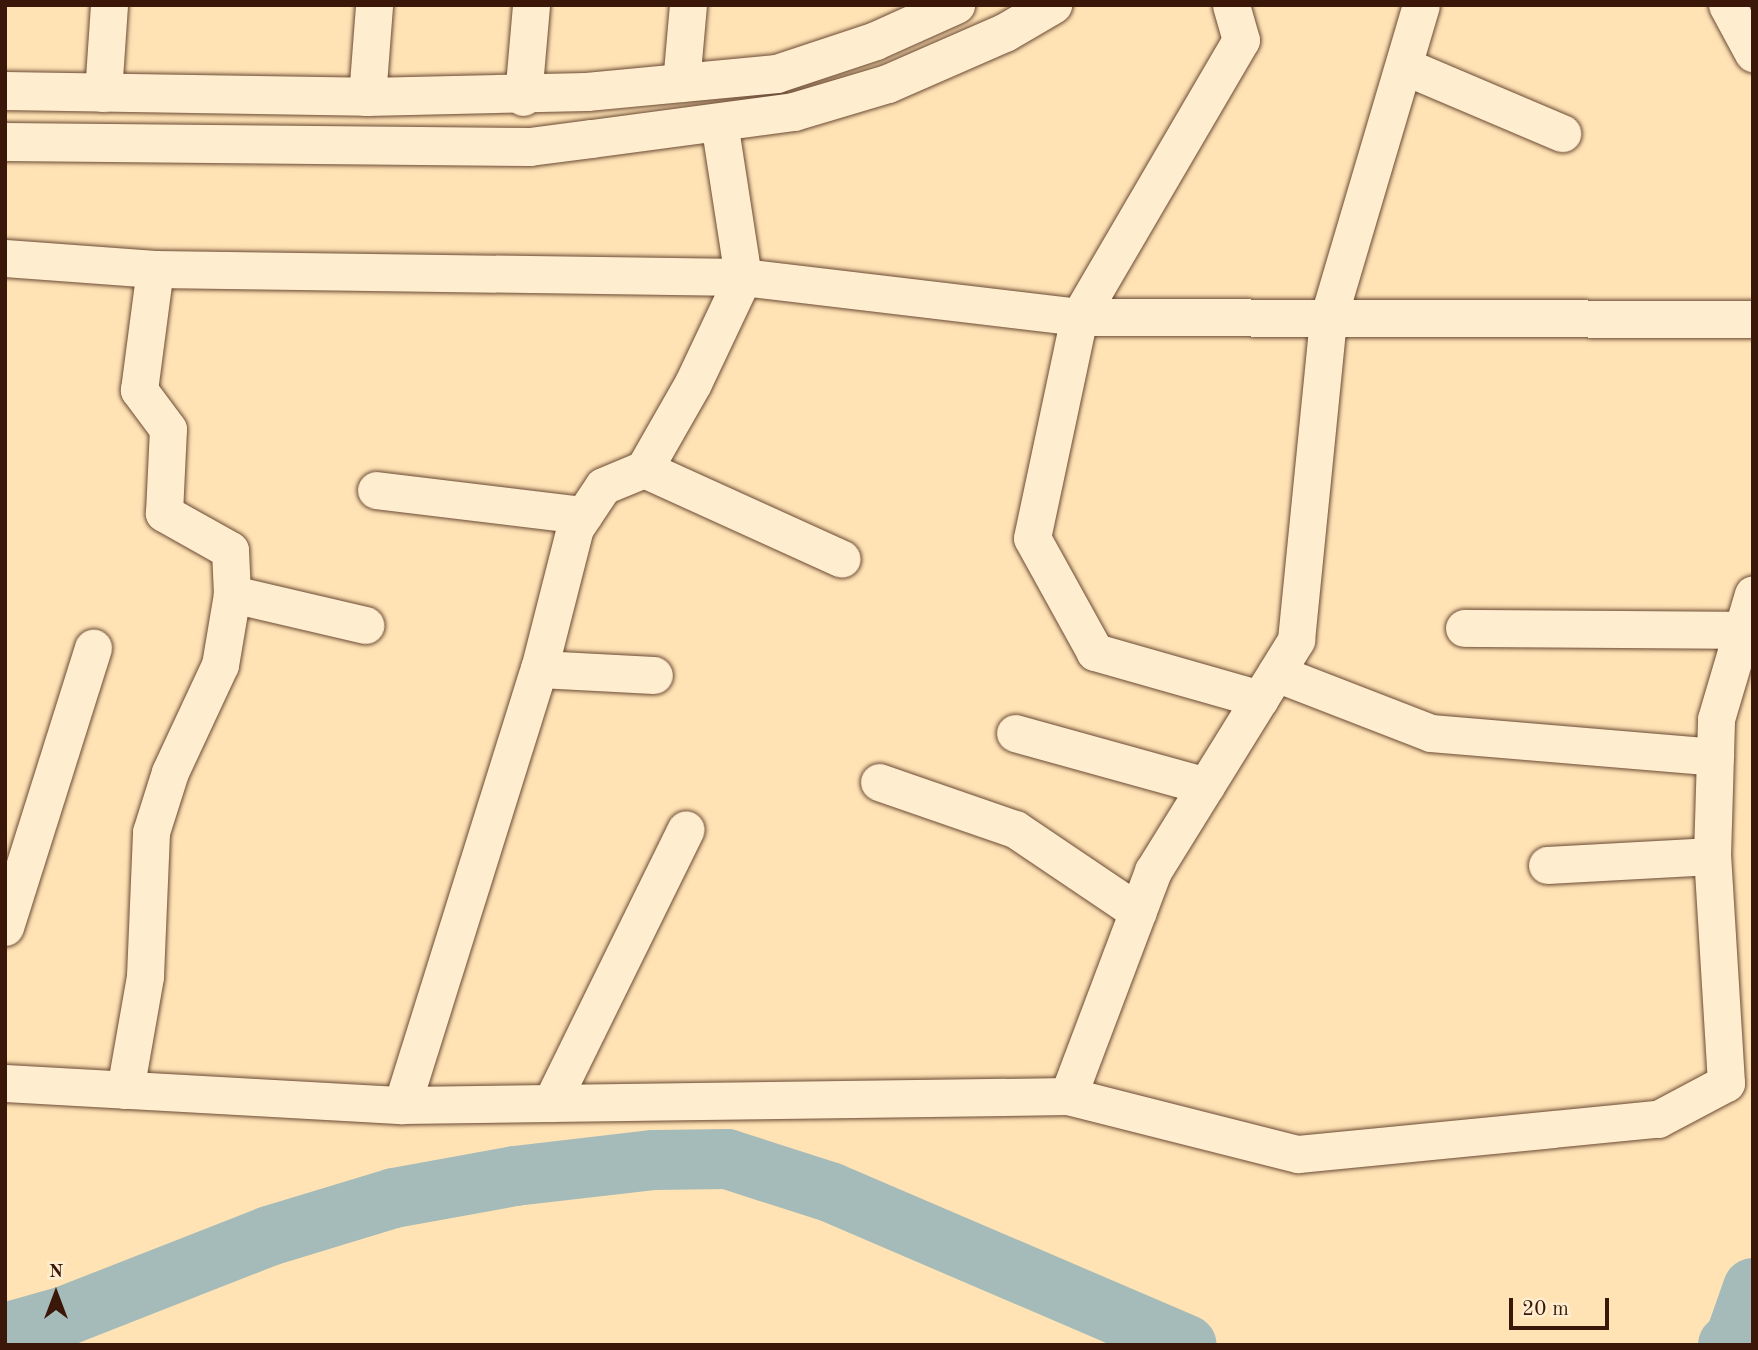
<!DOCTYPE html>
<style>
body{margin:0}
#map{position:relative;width:1758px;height:1350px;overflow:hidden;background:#ffe3b5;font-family:"Old Standard TT",serif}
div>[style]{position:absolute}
.river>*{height:60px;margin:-30px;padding:0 30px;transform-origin:30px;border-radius:30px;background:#a5bbb9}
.roads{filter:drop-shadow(0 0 2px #6b4a34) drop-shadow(0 0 2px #6b4a34)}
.street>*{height:37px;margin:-18.5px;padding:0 18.5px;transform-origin:18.5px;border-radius:18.5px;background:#ffedcf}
.secondary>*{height:38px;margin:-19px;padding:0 19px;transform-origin:19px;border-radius:19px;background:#ffedcf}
span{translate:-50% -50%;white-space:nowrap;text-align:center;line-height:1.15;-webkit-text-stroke:7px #ffedcf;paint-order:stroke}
.frame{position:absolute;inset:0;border:7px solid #3a1709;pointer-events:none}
.north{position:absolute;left:21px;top:1259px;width:70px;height:70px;-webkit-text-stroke:5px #ffedcf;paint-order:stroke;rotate:0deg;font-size:19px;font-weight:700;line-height:28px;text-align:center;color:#3a1709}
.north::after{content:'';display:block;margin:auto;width:24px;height:32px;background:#3a1709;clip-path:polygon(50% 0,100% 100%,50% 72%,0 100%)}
.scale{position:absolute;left:1509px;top:1298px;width:100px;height:32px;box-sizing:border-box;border:4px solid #3a1709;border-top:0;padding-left:9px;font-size:21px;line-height:24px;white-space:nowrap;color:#3a1709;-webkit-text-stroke:5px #ffedcf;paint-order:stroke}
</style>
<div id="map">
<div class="river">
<div style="left:5px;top:1333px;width:62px;rotate:-15.8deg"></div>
<div style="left:65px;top:1316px;width:219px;rotate:-21.4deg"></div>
<div style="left:269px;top:1236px;width:131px;rotate:-16.9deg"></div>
<div style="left:394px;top:1198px;width:123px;rotate:-10.3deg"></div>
<div style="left:515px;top:1176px;width:140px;rotate:-6.6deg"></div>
<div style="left:654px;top:1160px;width:73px;rotate:-0.8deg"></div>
<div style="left:727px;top:1159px;width:108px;rotate:17.8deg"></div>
<div style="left:830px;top:1192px;width:388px;rotate:23.2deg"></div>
<div style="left:1728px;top:1345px;width:9px;rotate:-41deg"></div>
<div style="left:1735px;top:1339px;width:54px;rotate:-70.6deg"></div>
</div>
<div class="roads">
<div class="street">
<div style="left:1727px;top:5px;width:55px;rotate:61.6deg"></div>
<div style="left:1404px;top:66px;width:172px;rotate:23deg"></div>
<div style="left:681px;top:83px;width:78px;rotate:-84.9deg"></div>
<div style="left:103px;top:93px;width:88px;rotate:-86.1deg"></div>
<div style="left:367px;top:97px;width:92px;rotate:-85.6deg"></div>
<div style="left:523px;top:97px;width:92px;rotate:-85deg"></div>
<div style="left:5px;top:258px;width:150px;rotate:4.2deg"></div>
<div style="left:155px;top:269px;width:588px;rotate:0.78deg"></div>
<div style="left:743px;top:277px;width:338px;rotate:6.8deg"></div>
<div style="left:1079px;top:317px;width:321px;rotate:-59.7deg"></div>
<div style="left:1241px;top:40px;width:36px;rotate:-106deg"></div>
<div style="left:644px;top:469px;width:217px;rotate:24.4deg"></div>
<div style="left:376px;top:490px;width:209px;rotate:6.9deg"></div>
<div style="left:232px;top:594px;width:137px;rotate:13.1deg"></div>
<div style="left:1464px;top:628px;width:278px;rotate:0.4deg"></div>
<div style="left:539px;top:669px;width:115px;rotate:3deg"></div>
<div style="left:1276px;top:673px;width:166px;rotate:21.2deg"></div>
<div style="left:1431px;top:733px;width:285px;rotate:4.8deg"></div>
<div style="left:1260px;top:699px;width:172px;rotate:-164.1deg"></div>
<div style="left:1095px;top:652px;width:130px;rotate:-118.9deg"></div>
<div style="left:1032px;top:538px;width:226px;rotate:-78deg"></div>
<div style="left:1079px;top:317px;width:674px;rotate:0.17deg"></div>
<div style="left:1015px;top:733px;width:198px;rotate:15.5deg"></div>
<div style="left:879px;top:782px;width:144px;rotate:19.1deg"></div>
<div style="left:1015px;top:829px;width:148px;rotate:34deg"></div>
<div style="left:1547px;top:865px;width:165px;rotate:-3.1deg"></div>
<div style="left:5px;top:927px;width:293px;rotate:-72.5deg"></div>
<div style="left:5px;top:1083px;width:398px;rotate:3.2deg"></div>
<div style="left:402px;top:1105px;width:666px;rotate:-0.77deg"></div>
<div style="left:1068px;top:1096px;width:237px;rotate:14.2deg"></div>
<div style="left:1298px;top:1154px;width:362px;rotate:-5.6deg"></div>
<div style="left:1658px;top:1119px;width:77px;rotate:-27.9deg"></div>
<div style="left:1726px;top:1083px;width:227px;rotate:-93.5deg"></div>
<div style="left:1712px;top:856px;width:137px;rotate:-88.3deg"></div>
<div style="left:1716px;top:719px;width:130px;rotate:-73.5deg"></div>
<div style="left:125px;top:1090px;width:116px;rotate:-80deg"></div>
<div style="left:145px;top:976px;width:144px;rotate:-87.6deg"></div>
<div style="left:151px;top:832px;width:63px;rotate:-72.4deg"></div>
<div style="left:170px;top:772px;width:118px;rotate:-65deg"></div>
<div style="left:220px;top:665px;width:72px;rotate:-80.4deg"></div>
<div style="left:232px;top:594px;width:44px;rotate:-92.6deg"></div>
<div style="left:230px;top:550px;width:76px;rotate:-150.7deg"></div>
<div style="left:164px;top:513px;width:84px;rotate:-87.3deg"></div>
<div style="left:168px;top:429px;width:49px;rotate:-126.6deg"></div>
<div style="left:139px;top:390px;width:122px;rotate:-82.5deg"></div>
<div style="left:1068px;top:1096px;width:241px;rotate:-69.3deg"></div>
<div style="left:1153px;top:871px;width:272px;rotate:-58.2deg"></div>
<div style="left:1296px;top:640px;width:323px;rotate:-84.3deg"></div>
<div style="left:1328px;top:319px;width:327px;rotate:-73.5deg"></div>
<div style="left:551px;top:1103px;width:305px;rotate:-63.8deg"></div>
<div style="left:402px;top:1105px;width:457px;rotate:-72.6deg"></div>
<div style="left:539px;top:669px;width:146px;rotate:-75.7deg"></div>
<div style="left:575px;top:528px;width:50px;rotate:-56.3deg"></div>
<div style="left:603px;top:486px;width:44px;rotate:-22.5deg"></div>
<div style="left:644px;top:469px;width:99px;rotate:-60.3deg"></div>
<div style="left:693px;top:383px;width:117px;rotate:-64.7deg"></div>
<div style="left:743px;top:277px;width:157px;rotate:-98.8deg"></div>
</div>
<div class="secondary">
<div style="left:5px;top:91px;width:362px;rotate:0.9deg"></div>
<div style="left:367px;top:97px;width:220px;rotate:-1.3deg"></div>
<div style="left:587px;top:92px;width:191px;rotate:-5.4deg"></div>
<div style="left:777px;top:74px;width:104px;rotate:-18.4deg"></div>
<div style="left:876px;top:41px;width:88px;rotate:-24.2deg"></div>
<div style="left:5px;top:142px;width:525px;rotate:0.55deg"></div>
<div style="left:530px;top:147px;width:63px;rotate:-7.4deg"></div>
<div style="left:592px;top:139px;width:204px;rotate:-7.6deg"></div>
<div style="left:794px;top:112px;width:98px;rotate:-16.6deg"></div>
<div style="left:888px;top:84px;width:128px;rotate:-23.6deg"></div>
<div style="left:1005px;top:33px;width:56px;rotate:-30.3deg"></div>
</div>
</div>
<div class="frame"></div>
<div class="north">N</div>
<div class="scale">20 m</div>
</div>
